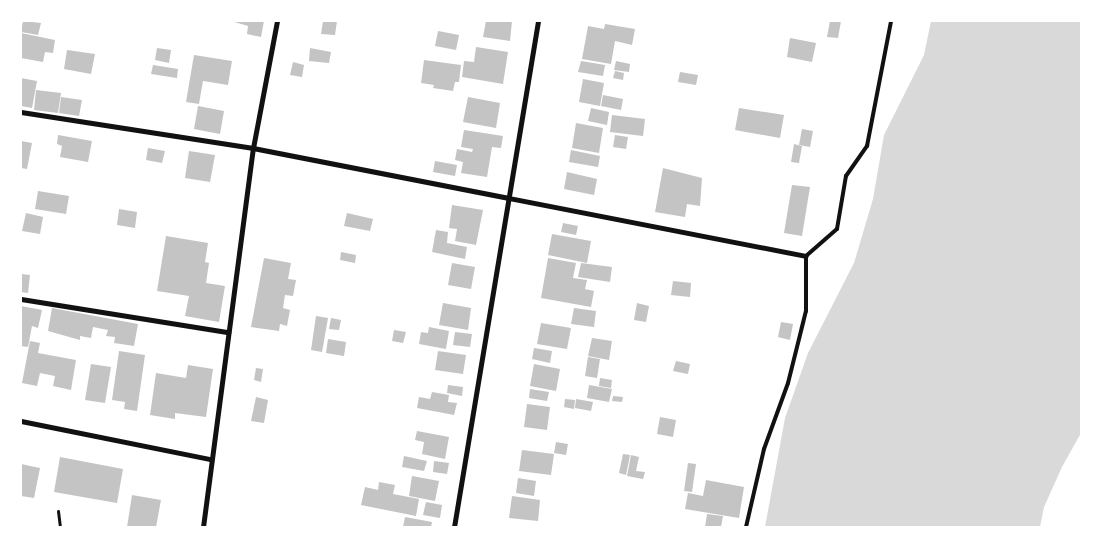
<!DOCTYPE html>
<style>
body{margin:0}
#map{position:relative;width:1102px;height:548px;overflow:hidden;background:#fff;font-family:"DejaVu Sans",sans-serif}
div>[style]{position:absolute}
.water>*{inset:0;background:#d9d9d9}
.building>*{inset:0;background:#c4c4c4}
.path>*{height:3px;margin:-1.5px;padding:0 1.5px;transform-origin:1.5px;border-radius:1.5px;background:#111}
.service>*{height:4px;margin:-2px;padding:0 2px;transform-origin:2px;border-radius:2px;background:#111}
.minor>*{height:5px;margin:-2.5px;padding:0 2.5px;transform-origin:2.5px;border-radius:2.5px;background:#111}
span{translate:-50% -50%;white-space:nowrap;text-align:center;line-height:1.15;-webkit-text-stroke:4.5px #fff;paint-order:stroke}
.frame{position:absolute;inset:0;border:22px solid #fff;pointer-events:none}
</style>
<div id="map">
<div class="water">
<div style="clip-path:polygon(931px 21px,1081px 21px,1081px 433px,1062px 467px,1044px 507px,1040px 527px,765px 527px,785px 418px,808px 353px,854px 263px,873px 199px,884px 135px,924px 55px)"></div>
</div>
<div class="building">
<div style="clip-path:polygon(23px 21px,41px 23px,38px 35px,21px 32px)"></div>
<div style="clip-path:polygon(231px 21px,264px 21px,261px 37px,247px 34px,248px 26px)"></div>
<div style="clip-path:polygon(323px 21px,337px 21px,335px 35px,321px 34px)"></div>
<div style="clip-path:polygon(486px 21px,512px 21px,510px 41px,483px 37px)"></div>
<div style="clip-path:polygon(830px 21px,841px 21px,838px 38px,827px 37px)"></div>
<div style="clip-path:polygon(605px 24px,635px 29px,632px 45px,615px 41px,611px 64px,582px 59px,588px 26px,604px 29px)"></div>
<div style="clip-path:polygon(438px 31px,459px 35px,456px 50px,435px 46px)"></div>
<div style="clip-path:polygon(21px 33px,55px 40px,53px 53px,45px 52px,43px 62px,21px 58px)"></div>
<div style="clip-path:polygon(790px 38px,816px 43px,812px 62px,787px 57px)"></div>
<div style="clip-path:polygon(476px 47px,508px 52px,503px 84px,462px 77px,464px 61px,474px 62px)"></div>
<div style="clip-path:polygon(157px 48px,171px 50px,169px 63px,155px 60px)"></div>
<div style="clip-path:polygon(310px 48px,331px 52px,329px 63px,309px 61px)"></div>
<div style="clip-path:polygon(67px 50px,95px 54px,91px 74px,64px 69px)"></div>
<div style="clip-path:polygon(194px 55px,232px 61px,228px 85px,203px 81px,199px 104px,186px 102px)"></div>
<div style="clip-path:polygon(424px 60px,461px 65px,459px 82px,455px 82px,453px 91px,433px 88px,434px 85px,421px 83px)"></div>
<div style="clip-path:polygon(581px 61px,605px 65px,603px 76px,578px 72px)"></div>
<div style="clip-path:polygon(616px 61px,630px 64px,629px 72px,614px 70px)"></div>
<div style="clip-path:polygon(293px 62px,304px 65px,302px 77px,290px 75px)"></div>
<div style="clip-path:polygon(153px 65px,178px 69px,177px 78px,151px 74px)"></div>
<div style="clip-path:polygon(615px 71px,624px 73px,623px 80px,613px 78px)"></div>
<div style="clip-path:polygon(680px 72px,698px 75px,696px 85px,678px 82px)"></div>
<div style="clip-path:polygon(21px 78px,37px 81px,32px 108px,21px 106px)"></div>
<div style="clip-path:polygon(583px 79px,604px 83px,600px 106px,579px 102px)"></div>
<div style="clip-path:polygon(36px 90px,61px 93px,58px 113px,34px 110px)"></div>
<div style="clip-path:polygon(603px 95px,623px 99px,621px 110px,601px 106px)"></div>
<div style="clip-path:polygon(61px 97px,82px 100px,79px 116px,59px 113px)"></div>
<div style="clip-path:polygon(468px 97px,500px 103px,496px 128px,463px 122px)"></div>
<div style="clip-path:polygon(198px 106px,224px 111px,220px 134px,194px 129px)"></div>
<div style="clip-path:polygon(591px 108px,609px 112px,607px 125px,588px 121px)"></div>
<div style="clip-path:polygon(739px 108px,784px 115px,780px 138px,735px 130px)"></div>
<div style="clip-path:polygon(612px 115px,645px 119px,643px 136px,610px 132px)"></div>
<div style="clip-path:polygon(576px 123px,603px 128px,599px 153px,572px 148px)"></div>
<div style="clip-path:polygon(802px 129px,813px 131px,810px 147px,799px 145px)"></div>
<div style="clip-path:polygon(464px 130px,503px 136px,501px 148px,492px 147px,487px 177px,461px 173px,463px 162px,455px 160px,457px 149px,472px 152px,473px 149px,461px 147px)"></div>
<div style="clip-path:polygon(58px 135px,92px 141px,88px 162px,60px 157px,62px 146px,57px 144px)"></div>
<div style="clip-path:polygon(615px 135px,628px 137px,626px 149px,613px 147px)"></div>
<div style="clip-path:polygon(21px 141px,32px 143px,27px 169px,21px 168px)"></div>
<div style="clip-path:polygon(794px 144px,802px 146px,799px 163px,791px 162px)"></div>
<div style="clip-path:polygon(148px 148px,165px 151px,162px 163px,146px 160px)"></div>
<div style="clip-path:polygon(571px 150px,600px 156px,598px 167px,569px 162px)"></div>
<div style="clip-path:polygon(189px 151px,215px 155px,210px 182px,185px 178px)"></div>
<div style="clip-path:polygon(435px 161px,457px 165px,455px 176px,433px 172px)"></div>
<div style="clip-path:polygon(663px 168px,702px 178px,700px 206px,687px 204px,685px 217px,655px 212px)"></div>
<div style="clip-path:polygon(567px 172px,597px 179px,594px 195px,564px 189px)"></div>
<div style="clip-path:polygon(792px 185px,810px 187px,802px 236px,784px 233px)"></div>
<div style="clip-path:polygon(38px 191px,69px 196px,66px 214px,35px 209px)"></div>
<div style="clip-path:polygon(452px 205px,483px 210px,476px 245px,455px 241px,457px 229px,449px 228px)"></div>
<div style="clip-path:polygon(119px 209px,137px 212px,135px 228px,117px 225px)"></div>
<div style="clip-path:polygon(26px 213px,43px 217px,40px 234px,22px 231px)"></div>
<div style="clip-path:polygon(347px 213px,373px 219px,370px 231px,344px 226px)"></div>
<div style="clip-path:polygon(563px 223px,578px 226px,576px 235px,561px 232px)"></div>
<div style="clip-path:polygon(436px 230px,448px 232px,447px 243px,467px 247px,465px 259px,432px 252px)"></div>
<div style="clip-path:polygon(552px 234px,591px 241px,587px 263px,548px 255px)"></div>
<div style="clip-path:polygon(166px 236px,208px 243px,205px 262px,209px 263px,206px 283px,225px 286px,219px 322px,185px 316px,189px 296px,157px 291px)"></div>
<div style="clip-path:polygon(341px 252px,356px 255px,355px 263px,340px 260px)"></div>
<div style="clip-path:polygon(264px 258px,291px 263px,288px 279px,296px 280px,293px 296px,285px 295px,283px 308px,290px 310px,287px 326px,280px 324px,279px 331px,251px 327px)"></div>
<div style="clip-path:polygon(548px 258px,576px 263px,573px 278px,587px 280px,585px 289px,594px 291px,591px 307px,541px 298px)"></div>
<div style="clip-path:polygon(452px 263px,475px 267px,471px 289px,448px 285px)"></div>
<div style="clip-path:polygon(581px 263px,612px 267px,610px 282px,578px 277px)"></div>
<div style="clip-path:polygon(21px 274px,30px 275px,28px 293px,21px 292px)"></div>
<div style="clip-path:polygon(673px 281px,691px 283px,690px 297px,671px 295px)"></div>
<div style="clip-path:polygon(443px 303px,471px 308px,468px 330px,439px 325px)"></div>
<div style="clip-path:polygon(637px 303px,649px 306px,646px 322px,634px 320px)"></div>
<div style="clip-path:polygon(21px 306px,42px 310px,38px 328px,32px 326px,28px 347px,21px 346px)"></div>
<div style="clip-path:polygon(52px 308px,138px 324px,134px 346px,114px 343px,115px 337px,106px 336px,108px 330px,93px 327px,91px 338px,80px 336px,80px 340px,48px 331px)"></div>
<div style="clip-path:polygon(574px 308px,596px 311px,594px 327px,571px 324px)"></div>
<div style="clip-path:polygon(316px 316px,328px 318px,322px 352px,311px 350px)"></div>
<div style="clip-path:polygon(331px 318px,341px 320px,339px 330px,329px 329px)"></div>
<div style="clip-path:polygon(781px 322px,793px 324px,790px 340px,778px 337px)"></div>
<div style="clip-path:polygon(541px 323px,571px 328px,567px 349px,537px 344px)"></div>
<div style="clip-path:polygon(429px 327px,449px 331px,446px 349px,419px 344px,421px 332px,428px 333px)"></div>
<div style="clip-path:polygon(394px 330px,406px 332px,403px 343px,392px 341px)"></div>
<div style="clip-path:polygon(455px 332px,472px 334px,470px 347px,453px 345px)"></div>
<div style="clip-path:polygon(592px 338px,612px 341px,609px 360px,588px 356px)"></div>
<div style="clip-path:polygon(328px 339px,346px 342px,344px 356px,326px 353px)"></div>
<div style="clip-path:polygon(30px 341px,40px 343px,38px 353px,76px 360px,71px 390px,53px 386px,55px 376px,40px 373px,37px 386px,22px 383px)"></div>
<div style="clip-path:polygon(534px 348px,552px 351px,550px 363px,532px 359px)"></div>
<div style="clip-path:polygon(119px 351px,145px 355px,137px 411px,124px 409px,125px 402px,112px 400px)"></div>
<div style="clip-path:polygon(438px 351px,466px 355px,463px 374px,435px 370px)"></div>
<div style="clip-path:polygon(588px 357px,600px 359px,597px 378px,585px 376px)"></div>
<div style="clip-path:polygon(676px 361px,690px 364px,688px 374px,673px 371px)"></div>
<div style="clip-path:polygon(91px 364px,111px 367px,105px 403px,85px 400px)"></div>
<div style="clip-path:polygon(534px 364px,560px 369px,556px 391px,530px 386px)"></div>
<div style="clip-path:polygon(188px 365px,213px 369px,206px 417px,175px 413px,175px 419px,150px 415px,156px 373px,186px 378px)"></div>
<div style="clip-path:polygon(256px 368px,263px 369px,261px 382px,254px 380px)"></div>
<div style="clip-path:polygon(600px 378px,612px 380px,611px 388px,599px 386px)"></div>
<div style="clip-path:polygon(448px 385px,463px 387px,462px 396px,447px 393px)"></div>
<div style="clip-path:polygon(589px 385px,612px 389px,609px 402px,587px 398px)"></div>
<div style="clip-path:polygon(530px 389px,549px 392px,547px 401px,529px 398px)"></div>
<div style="clip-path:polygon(432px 392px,449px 395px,448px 402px,457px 403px,454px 415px,417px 408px,419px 397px,430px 399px)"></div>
<div style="clip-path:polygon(613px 396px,623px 397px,622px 402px,612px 401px)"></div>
<div style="clip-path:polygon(256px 397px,268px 400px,264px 423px,251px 421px)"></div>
<div style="clip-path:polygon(565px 399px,575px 400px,574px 409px,564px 407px)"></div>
<div style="clip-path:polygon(576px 399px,593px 402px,591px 411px,575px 408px)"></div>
<div style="clip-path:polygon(527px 404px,550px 407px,547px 430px,524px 427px)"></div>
<div style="clip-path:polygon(660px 417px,676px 420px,673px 437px,657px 434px)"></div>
<div style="clip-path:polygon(417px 431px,449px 437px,445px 459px,422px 454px,424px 442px,415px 440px)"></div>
<div style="clip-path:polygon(556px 442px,568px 444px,566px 455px,554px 453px)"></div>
<div style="clip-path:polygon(522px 450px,554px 454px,551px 475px,519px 471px)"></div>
<div style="clip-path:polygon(623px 454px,630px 455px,626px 475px,619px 473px)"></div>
<div style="clip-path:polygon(631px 455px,639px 457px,636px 471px,645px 472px,643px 479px,627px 476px)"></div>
<div style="clip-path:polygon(404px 456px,427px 461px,424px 471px,402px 467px)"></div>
<div style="clip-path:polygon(60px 457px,123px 469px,117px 503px,54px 492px)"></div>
<div style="clip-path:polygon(434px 461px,449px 463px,447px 474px,433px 472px)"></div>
<div style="clip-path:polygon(688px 463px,696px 464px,692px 492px,684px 491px)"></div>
<div style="clip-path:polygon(21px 464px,40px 468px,34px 498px,21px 496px)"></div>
<div style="clip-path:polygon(412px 476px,439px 481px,435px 501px,409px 496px)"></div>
<div style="clip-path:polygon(518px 478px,536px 481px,534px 496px,516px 493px)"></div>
<div style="clip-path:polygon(706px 480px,744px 487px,739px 518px,685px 509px,688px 493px,703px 496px)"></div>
<div style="clip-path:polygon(379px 482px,395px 485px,393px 494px,419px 499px,416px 516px,361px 505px,365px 487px,378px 490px)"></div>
<div style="clip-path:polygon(132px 495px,161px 500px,156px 527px,127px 527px)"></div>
<div style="clip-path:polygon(512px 496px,540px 500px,538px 521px,509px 518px)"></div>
<div style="clip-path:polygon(426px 502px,442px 505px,440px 518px,423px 515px)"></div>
<div style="clip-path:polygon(707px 514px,723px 516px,721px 527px,705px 527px)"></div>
<div style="clip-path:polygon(405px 517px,432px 522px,431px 527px,403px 527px)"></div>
</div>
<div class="path">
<div style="left:58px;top:511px;width:16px;rotate:83deg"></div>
</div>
<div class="service">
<div style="left:746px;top:527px;width:80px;rotate:-77deg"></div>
<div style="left:764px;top:449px;width:70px;rotate:-70deg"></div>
<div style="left:788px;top:383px;width:74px;rotate:-76deg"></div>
<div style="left:806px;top:311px;width:55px;rotate:-90deg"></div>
<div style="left:806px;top:256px;width:41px;rotate:-41.1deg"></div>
<div style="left:837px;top:229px;width:54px;rotate:-80.4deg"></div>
<div style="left:846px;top:176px;width:37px;rotate:-55deg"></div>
<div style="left:867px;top:146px;width:127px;rotate:-79.1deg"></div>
</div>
<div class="minor">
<div style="left:21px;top:112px;width:235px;rotate:8.8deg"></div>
<div style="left:253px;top:148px;width:563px;rotate:11.05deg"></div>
<div style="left:21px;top:299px;width:210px;rotate:9.1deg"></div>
<div style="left:21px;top:421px;width:193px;rotate:11.4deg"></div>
<div style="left:203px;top:527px;width:382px;rotate:-82.5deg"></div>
<div style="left:253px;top:148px;width:129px;rotate:-79.3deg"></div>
<div style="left:454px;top:527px;width:513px;rotate:-80.57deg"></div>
</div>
<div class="frame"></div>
</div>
